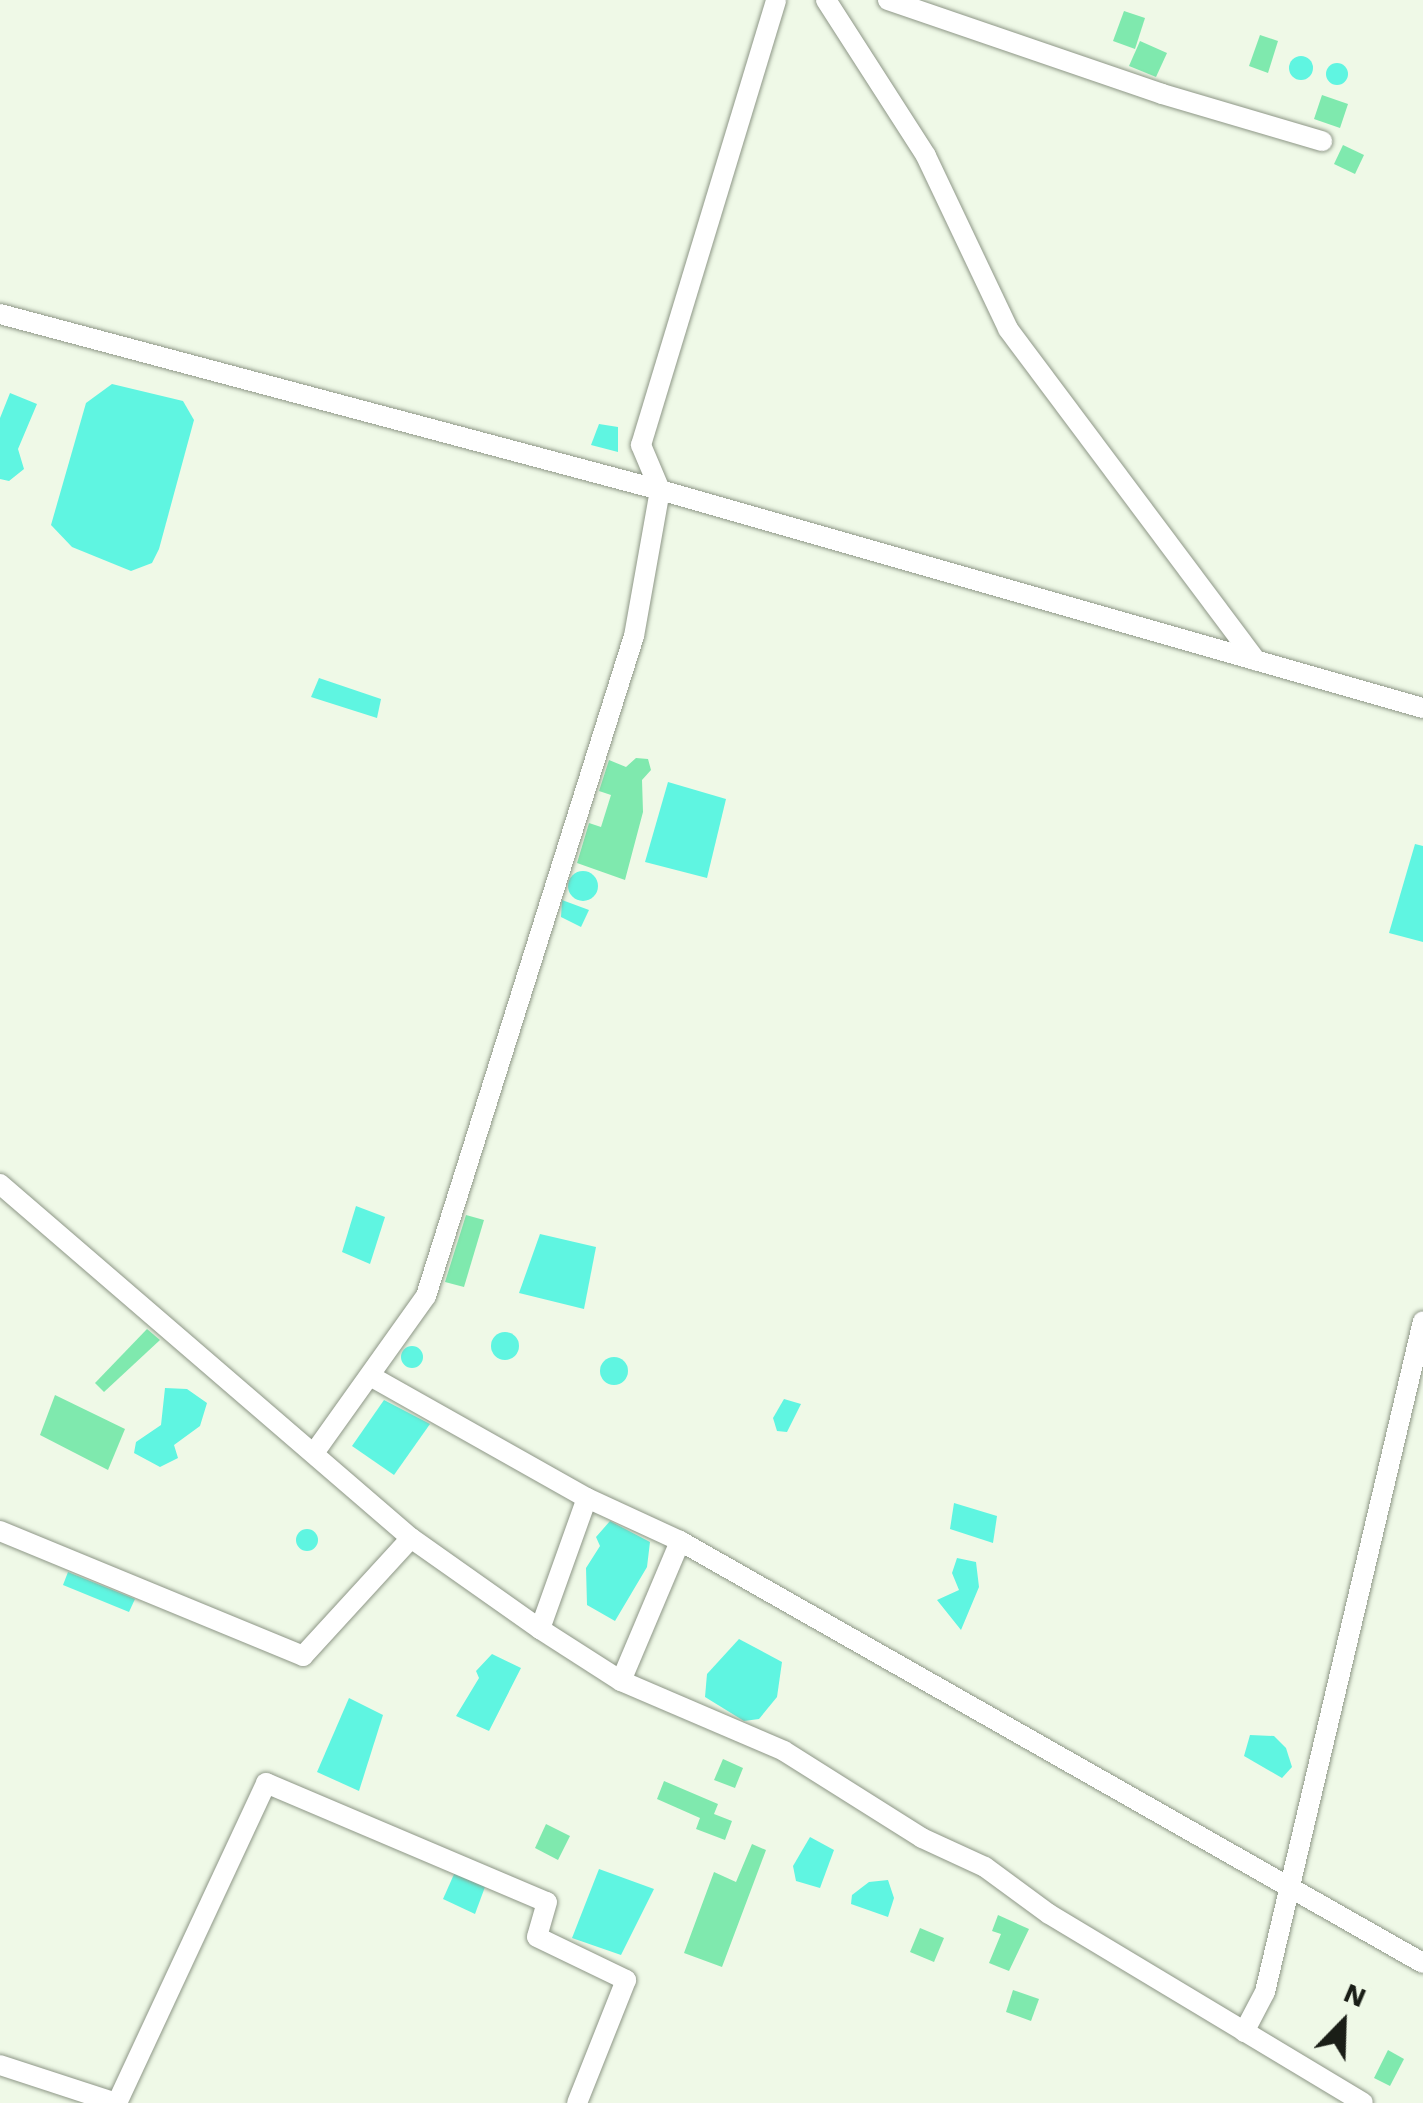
<!DOCTYPE html>
<style>
body{margin:0}
#map{position:relative;width:1423px;height:2103px;overflow:hidden;background:#eff9e7;font-family:"Work Sans",sans-serif}
div>[style]{position:absolute}
.water>*{inset:0;background:#5ff5e1}
.round{border-radius:50%}
.building>*{inset:0;background:#7fe9ae}
.roads{filter:drop-shadow(0 0 2px #8e9787) drop-shadow(0 0 2px #8e9787)}
.minor>*{height:20px;margin:-10px;padding:0 10px;transform-origin:10px;border-radius:10px;background:#fff}
span{translate:-50% -50%;white-space:nowrap;text-align:center;line-height:1.15;-webkit-text-stroke:8px #eff9e7;paint-order:stroke}
.north{position:absolute;left:1293px;top:1973px;width:100px;height:100px;-webkit-text-stroke:8px #eff9e7;paint-order:stroke;rotate:23deg;font-size:28px;font-weight:700;line-height:40px;text-align:center;color:#1a1e17}
.north::after{content:'';display:block;margin:auto;width:35px;height:45px;background:#1a1e17;clip-path:polygon(50% 0,100% 100%,50% 72%,0 100%)}
</style>
<div id="map">
<div class="water">
<div class="round" style="left:1289px;top:56px;width:24px;height:24px"></div>
<div class="round" style="left:1326px;top:63px;width:22px;height:22px"></div>
<div style="clip-path:polygon(112px 384px,183px 401px,194px 420px,159px 549px,152px 563px,131px 571px,72px 547px,51px 525px,86px 403px)"></div>
<div style="clip-path:polygon(10px 393px,37px 404px,18px 449px,24px 469px,9px 481px,0 479px,0 418px)"></div>
<div style="clip-path:polygon(599px 424px,618px 427px,618px 452px,591px 445px)"></div>
<div style="clip-path:polygon(319px 678px,381px 699px,377px 718px,311px 697px)"></div>
<div style="clip-path:polygon(668px 782px,726px 799px,707px 878px,645px 862px)"></div>
<div style="clip-path:polygon(1415px 844px,1423px 846px,1423px 942px,1389px 933px)"></div>
<div class="round" style="left:568px;top:871px;width:30px;height:30px"></div>
<div style="clip-path:polygon(562px 900px,589px 910px,581px 927px,561px 917px)"></div>
<div style="clip-path:polygon(356px 1206px,385px 1217px,370px 1264px,342px 1252px)"></div>
<div style="clip-path:polygon(540px 1234px,596px 1247px,584px 1309px,519px 1293px)"></div>
<div class="round" style="left:491px;top:1332px;width:28px;height:28px"></div>
<div class="round" style="left:401px;top:1346px;width:22px;height:22px"></div>
<div class="round" style="left:600px;top:1357px;width:28px;height:28px"></div>
<div style="clip-path:polygon(165px 1388px,187px 1389px,207px 1403px,200px 1426px,174px 1445px,178px 1458px,160px 1467px,134px 1453px,136px 1442px,161px 1425px)"></div>
<div style="clip-path:polygon(784px 1399px,801px 1404px,787px 1432px,777px 1431px,773px 1418px)"></div>
<div style="clip-path:polygon(384px 1400px,430px 1424px,394px 1475px,352px 1446px)"></div>
<div style="clip-path:polygon(954px 1503px,997px 1516px,993px 1543px,950px 1529px)"></div>
<div style="clip-path:polygon(610px 1521px,650px 1542px,647px 1567px,615px 1621px,587px 1605px,586px 1568px,600px 1546px,596px 1537px)"></div>
<div class="round" style="left:296px;top:1529px;width:22px;height:22px"></div>
<div style="clip-path:polygon(957px 1558px,976px 1562px,979px 1587px,961px 1630px,937px 1600px,959px 1590px,952px 1573px)"></div>
<div style="clip-path:polygon(68px 1572px,135px 1599px,129px 1612px,63px 1585px)"></div>
<div style="clip-path:polygon(739px 1639px,782px 1662px,777px 1697px,759px 1719px,744px 1721px,705px 1697px,707px 1674px)"></div>
<div style="clip-path:polygon(492px 1654px,521px 1668px,489px 1731px,456px 1716px,479px 1678px,476px 1671px)"></div>
<div style="clip-path:polygon(349px 1698px,383px 1715px,359px 1791px,317px 1772px)"></div>
<div style="clip-path:polygon(1250px 1735px,1274px 1736px,1286px 1748px,1292px 1767px,1282px 1778px,1244px 1756px)"></div>
<div style="clip-path:polygon(810px 1837px,834px 1850px,820px 1888px,796px 1881px,793px 1866px)"></div>
<div style="clip-path:polygon(459px 1863px,489px 1876px,475px 1914px,443px 1899px)"></div>
<div style="clip-path:polygon(599px 1869px,654px 1889px,621px 1955px,572px 1938px)"></div>
<div style="clip-path:polygon(888px 1880px,894px 1898px,888px 1917px,851px 1904px,852px 1895px,869px 1882px)"></div>
</div>
<div class="building">
<div style="clip-path:polygon(1124px 11px,1145px 18px,1135px 49px,1113px 41px)"></div>
<div style="clip-path:polygon(1260px 35px,1278px 41px,1268px 73px,1249px 66px)"></div>
<div style="clip-path:polygon(1140px 41px,1167px 53px,1156px 77px,1129px 66px)"></div>
<div style="clip-path:polygon(1322px 95px,1348px 104px,1340px 128px,1314px 119px)"></div>
<div style="clip-path:polygon(1343px 145px,1364px 155px,1355px 174px,1334px 164px)"></div>
<div style="clip-path:polygon(636px 758px,648px 759px,651px 770px,642px 780px,643px 812px,625px 880px,577px 863px,589px 823px,601px 827px,611px 795px,599px 791px,609px 760px,626px 767px)"></div>
<div style="clip-path:polygon(466px 1215px,484px 1220px,464px 1287px,445px 1282px)"></div>
<div style="clip-path:polygon(147px 1329px,160px 1340px,104px 1392px,95px 1383px)"></div>
<div style="clip-path:polygon(55px 1395px,125px 1429px,108px 1470px,40px 1435px)"></div>
<div style="clip-path:polygon(723px 1759px,743px 1768px,735px 1788px,714px 1780px)"></div>
<div style="clip-path:polygon(664px 1781px,718px 1804px,714px 1814px,732px 1821px,725px 1840px,696px 1829px,700px 1818px,657px 1799px)"></div>
<div style="clip-path:polygon(546px 1824px,570px 1836px,558px 1860px,535px 1848px)"></div>
<div style="clip-path:polygon(752px 1844px,766px 1850px,722px 1967px,684px 1953px,714px 1872px,736px 1882px)"></div>
<div style="clip-path:polygon(998px 1915px,1029px 1929px,1009px 1971px,989px 1963px,1001px 1934px,992px 1931px)"></div>
<div style="clip-path:polygon(920px 1928px,944px 1938px,934px 1962px,910px 1952px)"></div>
<div style="clip-path:polygon(1013px 1990px,1039px 1999px,1031px 2021px,1006px 2012px)"></div>
<div style="clip-path:polygon(1388px 2050px,1404px 2059px,1390px 2086px,1374px 2078px)"></div>
</div>
<div class="roads">
<div class="minor">
<div style="left:826px;top:0;width:185px;rotate:57.3deg"></div>
<div style="left:926px;top:156px;width:191px;rotate:64.6deg"></div>
<div style="left:1008px;top:329px;width:414px;rotate:53.2deg"></div>
<div style="left:888px;top:0;width:290px;rotate:18.9deg"></div>
<div style="left:1162px;top:94px;width:167px;rotate:16.4deg"></div>
<div style="left:0;top:314px;width:683px;rotate:14.93deg"></div>
<div style="left:660px;top:490px;width:794px;rotate:15.95deg"></div>
<div style="left:0;top:1184px;width:542px;rotate:40.74deg"></div>
<div style="left:411px;top:1538px;width:158px;rotate:35.2deg"></div>
<div style="left:540px;top:1629px;width:96px;rotate:32.7deg"></div>
<div style="left:621px;top:1681px;width:177px;rotate:23.2deg"></div>
<div style="left:784px;top:1751px;width:163px;rotate:32.2deg"></div>
<div style="left:922px;top:1838px;width:69px;rotate:24.7deg"></div>
<div style="left:985px;top:1867px;width:79px;rotate:36.3deg"></div>
<div style="left:1049px;top:1914px;width:366px;rotate:31deg"></div>
<div style="left:372px;top:1377px;width:247px;rotate:29.4deg"></div>
<div style="left:587px;top:1498px;width:102px;rotate:24.8deg"></div>
<div style="left:680px;top:1541px;width:854px;rotate:29.6deg"></div>
<div style="left:314px;top:1453px;width:193px;rotate:-54.5deg"></div>
<div style="left:426px;top:1296px;width:692px;rotate:-72.51deg"></div>
<div style="left:634px;top:636px;width:148px;rotate:-79.9deg"></div>
<div style="left:660px;top:490px;width:49px;rotate:-112.9deg"></div>
<div style="left:641px;top:445px;width:465px;rotate:-73.1deg"></div>
<div style="left:0;top:1531px;width:328px;rotate:22.4deg"></div>
<div style="left:303px;top:1656px;width:160px;rotate:-47.5deg"></div>
<div style="left:540px;top:1629px;width:139px;rotate:-70.3deg"></div>
<div style="left:621px;top:1681px;width:152px;rotate:-67.1deg"></div>
<div style="left:1244px;top:2032px;width:45px;rotate:-62.3deg"></div>
<div style="left:1265px;top:1992px;width:689px;rotate:-76.75deg"></div>
<div style="left:0;top:2065px;width:122px;rotate:18.1deg"></div>
<div style="left:117px;top:2103px;width:353px;rotate:-65deg"></div>
<div style="left:266px;top:1783px;width:305px;rotate:23deg"></div>
<div style="left:547px;top:1902px;width:36px;rotate:106deg"></div>
<div style="left:537px;top:1937px;width:99px;rotate:25.8deg"></div>
<div style="left:626px;top:1980px;width:132px;rotate:111.7deg"></div>
</div>
</div>
<div class="north">N</div>
</div>
